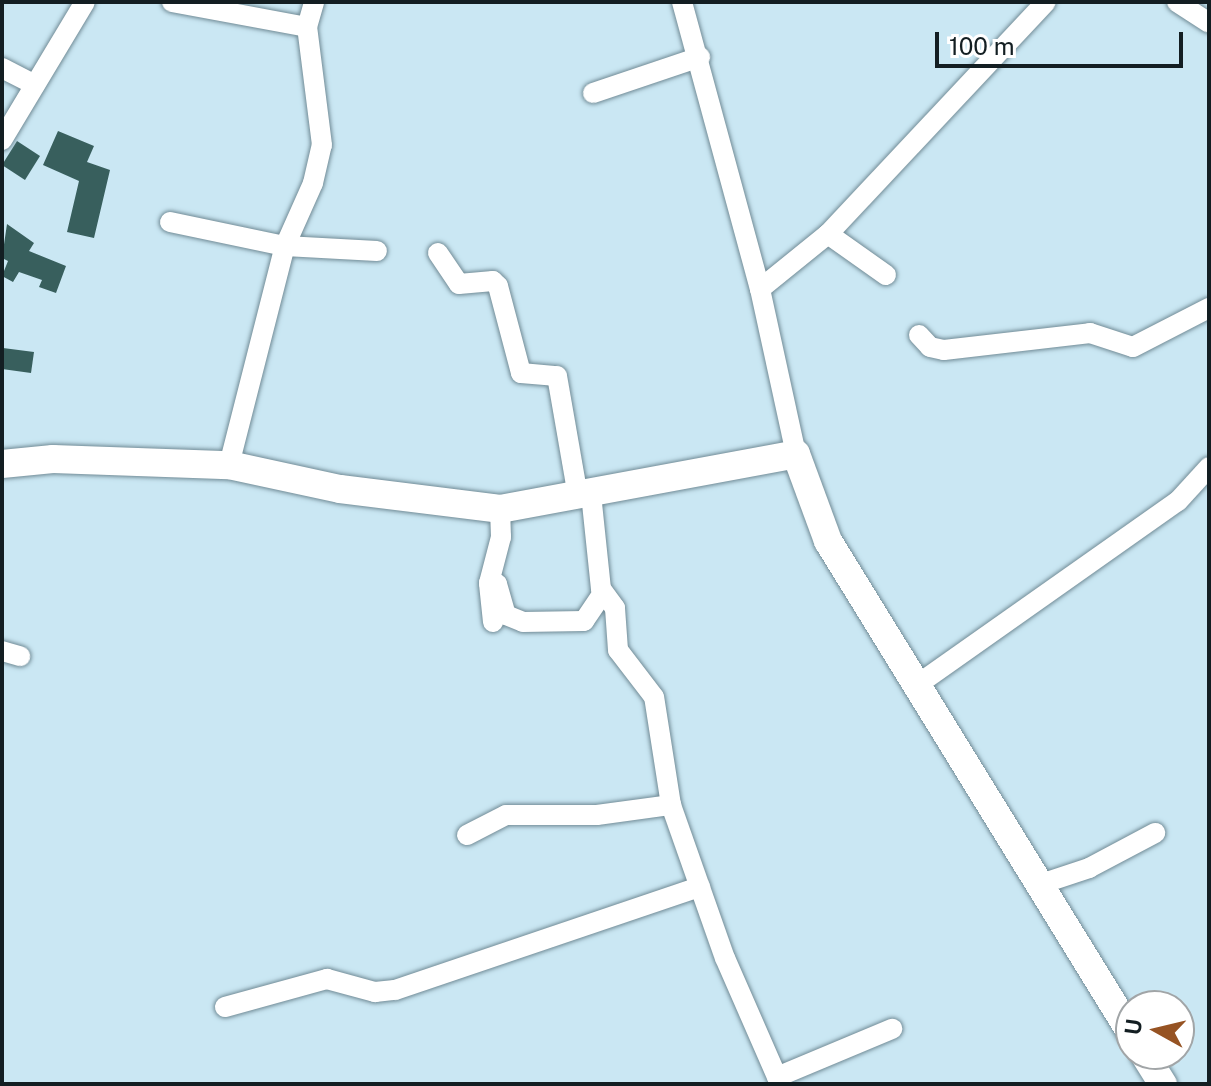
<!DOCTYPE html>
<style>
body{margin:0}
#map{position:relative;width:1211px;height:1086px;overflow:hidden;background:#cae7f3;font-family:"Public Sans",sans-serif}
div>[style]{position:absolute}
.building>*{inset:0;background:#385f5d}
.roads{filter:drop-shadow(0 0 2px #718b96) drop-shadow(0 0 2px #718b96)}
.street>*{height:20px;margin:-10px;padding:0 10px;transform-origin:10px;border-radius:10px;background:#fff}
.secondary>*{height:28px;margin:-14px;padding:0 14px;transform-origin:14px;border-radius:14px;background:#fff}
span{translate:-50% -50%;white-space:nowrap;text-align:center;line-height:1.15;-webkit-text-stroke:8px #fff;paint-order:stroke}
.frame{position:absolute;inset:0;border:4px solid #131e22;pointer-events:none}
.north{position:absolute;left:1115px;top:990px;width:80px;height:80px;box-sizing:border-box;background:#fff;border:2px solid #a1a5a7;border-radius:50%;rotate:278deg;font-size:22px;font-weight:700;line-height:32px;text-align:center;color:#131e22}
.north::after{content:'';display:block;margin:auto;width:28px;height:36px;background:#965323;clip-path:polygon(50% 0,100% 100%,50% 72%,0 100%)}
.scale{position:absolute;left:935px;top:32px;width:248px;height:36px;box-sizing:border-box;border:4px solid #131e22;border-top:0;padding-left:10px;font-size:24px;line-height:28px;white-space:nowrap;color:#131e22;-webkit-text-stroke:6px #fff;paint-order:stroke}
</style>
<div id="map">
<div class="building">
<div style="clip-path:polygon(58px 131px,94px 146px,87px 162px,110px 170px,94px 238px,67px 232px,79px 181px,43px 165px)"></div>
<div style="clip-path:polygon(17px 141px,40px 156px,25px 180px,2px 165px)"></div>
<div style="clip-path:polygon(7px 224px,34px 243px,29px 251px,66px 266px,56px 293px,39px 287px,42px 280px,19px 272px,13px 282px,2px 276px,8px 261px,2px 258px)"></div>
<div style="clip-path:polygon(3px 348px,34px 352px,31px 373px,2px 369px)"></div>
</div>
<div class="roads">
<div class="street">
<div style="left:172px;top:2px;width:137px;rotate:10.5deg"></div>
<div style="left:682px;top:2px;width:297px;rotate:74.8deg"></div>
<div style="left:760px;top:289px;width:169px;rotate:77.7deg"></div>
<div style="left:1177px;top:2px;width:38px;rotate:33deg"></div>
<div style="left:2px;top:68px;width:37px;rotate:27deg"></div>
<div style="left:593px;top:93px;width:113px;rotate:-18.6deg"></div>
<div style="left:2px;top:140px;width:161px;rotate:-59deg"></div>
<div style="left:170px;top:222px;width:117px;rotate:11.8deg"></div>
<div style="left:285px;top:246px;width:92px;rotate:3.1deg"></div>
<div style="left:828px;top:234px;width:71px;rotate:35.3deg"></div>
<div style="left:438px;top:253px;width:37px;rotate:56deg"></div>
<div style="left:459px;top:284px;width:34px;rotate:-5deg"></div>
<div style="left:493px;top:281px;width:7px;rotate:45deg"></div>
<div style="left:498px;top:286px;width:90px;rotate:75.2deg"></div>
<div style="left:521px;top:373px;width:36px;rotate:5deg"></div>
<div style="left:557px;top:376px;width:122px;rotate:80.1deg"></div>
<div style="left:760px;top:289px;width:87px;rotate:-39deg"></div>
<div style="left:828px;top:234px;width:318px;rotate:-46.8deg"></div>
<div style="left:919px;top:335px;width:16px;rotate:47deg"></div>
<div style="left:930px;top:347px;width:14px;rotate:12deg"></div>
<div style="left:944px;top:350px;width:147px;rotate:-6.6deg"></div>
<div style="left:1090px;top:333px;width:45px;rotate:18deg"></div>
<div style="left:1133px;top:347px;width:85px;rotate:-27.2deg"></div>
<div style="left:229px;top:465px;width:226px;rotate:-75.7deg"></div>
<div style="left:285px;top:246px;width:69px;rotate:-66deg"></div>
<div style="left:313px;top:183px;width:39px;rotate:-77deg"></div>
<div style="left:322px;top:145px;width:119px;rotate:-97.2deg"></div>
<div style="left:307px;top:27px;width:26px;rotate:-74deg"></div>
<div style="left:489px;top:583px;width:8px;rotate:7deg"></div>
<div style="left:497px;top:584px;width:32px;rotate:74deg"></div>
<div style="left:506px;top:615px;width:18px;rotate:22deg"></div>
<div style="left:523px;top:622px;width:61px;rotate:-0.9deg"></div>
<div style="left:584px;top:621px;width:34px;rotate:-56deg"></div>
<div style="left:493px;top:622px;width:39px;rotate:-96deg"></div>
<div style="left:489px;top:583px;width:48px;rotate:-75.4deg"></div>
<div style="left:501px;top:537px;width:28px;rotate:-92deg"></div>
<div style="left:2px;top:651px;width:19px;rotate:16deg"></div>
<div style="left:917px;top:685px;width:319px;rotate:-35.2deg"></div>
<div style="left:1178px;top:501px;width:46px;rotate:-47.6deg"></div>
<div style="left:671px;top:805px;width:162px;rotate:70.6deg"></div>
<div style="left:725px;top:958px;width:137px;rotate:66.4deg"></div>
<div style="left:467px;top:835px;width:44px;rotate:-27.1deg"></div>
<div style="left:506px;top:815px;width:91px"></div>
<div style="left:597px;top:815px;width:75px;rotate:-7.7deg"></div>
<div style="left:671px;top:805px;width:109px;rotate:-98.9deg"></div>
<div style="left:654px;top:697px;width:59px;rotate:-127.5deg"></div>
<div style="left:618px;top:650px;width:42px;rotate:-94.1deg"></div>
<div style="left:615px;top:608px;width:24px;rotate:-126deg"></div>
<div style="left:601px;top:589px;width:96px;rotate:-96deg"></div>
<div style="left:1038px;top:885px;width:54px;rotate:-18.4deg"></div>
<div style="left:1089px;top:868px;width:75px;rotate:-27.9deg"></div>
<div style="left:225px;top:1007px;width:106px;rotate:-15.4deg"></div>
<div style="left:327px;top:979px;width:50px;rotate:15.2deg"></div>
<div style="left:375px;top:992px;width:20px;rotate:-6deg"></div>
<div style="left:395px;top:990px;width:322px;rotate:-18.7deg"></div>
<div style="left:777px;top:1077px;width:125px;rotate:-22.7deg"></div>
</div>
<div class="secondary">
<div style="left:2px;top:464px;width:51px;rotate:-5.6deg"></div>
<div style="left:53px;top:459px;width:176px;rotate:2deg"></div>
<div style="left:229px;top:465px;width:114px;rotate:12.2deg"></div>
<div style="left:340px;top:489px;width:161px;rotate:7.1deg"></div>
<div style="left:500px;top:509px;width:301px;rotate:-10.5deg"></div>
<div style="left:796px;top:454px;width:93px;rotate:69.8deg"></div>
<div style="left:828px;top:541px;width:578px;rotate:58.37deg"></div>
<div style="left:1144px;top:1054px;width:36px;rotate:58deg"></div>
</div>
</div>
<div class="frame"></div>
<div class="north">U</div>
<div class="scale">100 m</div>
</div>
